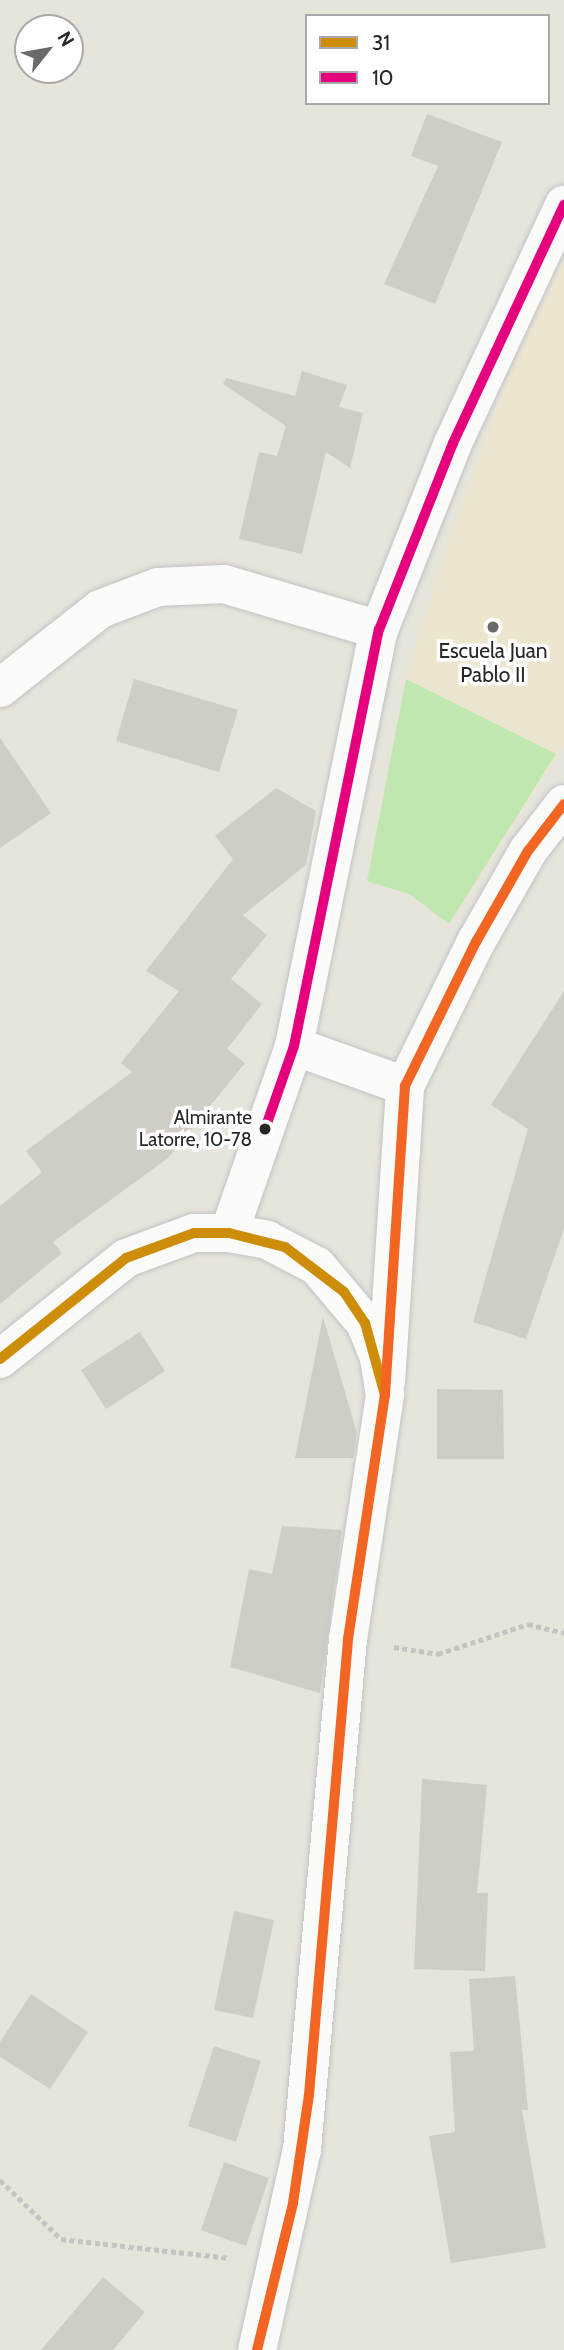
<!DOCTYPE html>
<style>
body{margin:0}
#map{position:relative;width:564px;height:2350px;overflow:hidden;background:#e7e4dc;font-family:Cabin,sans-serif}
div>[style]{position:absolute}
.education>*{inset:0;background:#ece6cf}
.green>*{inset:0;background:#c0e7b0}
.building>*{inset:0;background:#d0cdc7}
.path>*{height:4.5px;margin-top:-2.25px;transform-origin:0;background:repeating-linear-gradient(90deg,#c5c4c3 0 5px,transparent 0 8.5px)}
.roads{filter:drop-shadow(0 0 2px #c3c2c3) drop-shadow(0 0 2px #c3c2c3)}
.street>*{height:38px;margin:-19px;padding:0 19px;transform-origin:19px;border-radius:19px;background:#fbfbfa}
.secondary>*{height:38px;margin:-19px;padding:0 19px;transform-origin:19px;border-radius:19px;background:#fbfbfa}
.bus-1>*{height:10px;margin:-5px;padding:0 5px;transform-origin:5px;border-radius:5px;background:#ce8d08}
.bus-2>*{height:10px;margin:-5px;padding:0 5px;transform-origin:5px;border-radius:5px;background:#e5007d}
.bus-3>*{height:10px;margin:-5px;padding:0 5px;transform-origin:5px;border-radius:5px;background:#f26522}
.dots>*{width:19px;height:19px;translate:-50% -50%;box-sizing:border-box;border:4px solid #fff;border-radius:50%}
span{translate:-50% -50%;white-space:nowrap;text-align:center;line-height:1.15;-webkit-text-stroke:7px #fff;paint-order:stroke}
.bus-label{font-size:19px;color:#282828}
.right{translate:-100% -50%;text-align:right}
.poi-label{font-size:21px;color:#282828}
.legend{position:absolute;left:305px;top:14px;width:245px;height:91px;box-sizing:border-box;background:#fff;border:2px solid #a9a9a9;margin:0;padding:9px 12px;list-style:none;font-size:21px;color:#282828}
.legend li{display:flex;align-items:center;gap:14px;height:35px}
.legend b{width:35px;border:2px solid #a9a9a9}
.north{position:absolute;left:14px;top:14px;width:70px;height:70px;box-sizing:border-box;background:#fff;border:2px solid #a9a9a9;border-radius:50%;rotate:59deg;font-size:19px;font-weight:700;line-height:28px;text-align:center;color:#282828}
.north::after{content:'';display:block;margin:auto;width:24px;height:32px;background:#6b6a67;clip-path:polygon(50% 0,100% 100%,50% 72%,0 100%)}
</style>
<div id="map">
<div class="education">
<div style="clip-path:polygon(564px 264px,564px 746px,449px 924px,409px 894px,367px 881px,406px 679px,437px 576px,512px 367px)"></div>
</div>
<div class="green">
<div style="clip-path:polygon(406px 679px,556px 754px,449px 924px,409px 894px,367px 881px)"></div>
</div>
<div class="building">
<div style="clip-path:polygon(427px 114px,502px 142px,435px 304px,384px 284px,438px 166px,411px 156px)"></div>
<div style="clip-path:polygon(302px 371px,347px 385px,339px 407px,363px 413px,350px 468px,326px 452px,302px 554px,239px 539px,259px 452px,277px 456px,286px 426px,223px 384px,226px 378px,295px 396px)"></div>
<div style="clip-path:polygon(134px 679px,238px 710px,219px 772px,116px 741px)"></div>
<div style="clip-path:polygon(0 738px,51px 813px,0 848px)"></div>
<div style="clip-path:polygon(276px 788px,316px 811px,306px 865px,243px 915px,267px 935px,231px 979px,262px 1004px,227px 1049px,245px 1063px,168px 1158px,53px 1242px,62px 1253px,0 1304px,0 1206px,42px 1172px,26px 1151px,132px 1072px,121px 1063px,179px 991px,146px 971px,233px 859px,215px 836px)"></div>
<div style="clip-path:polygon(564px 991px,564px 1229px,526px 1339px,473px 1322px,528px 1129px,491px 1105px)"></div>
<div style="clip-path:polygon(323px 1317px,357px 1433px,353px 1458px,295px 1458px)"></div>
<div style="clip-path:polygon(140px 1332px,165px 1371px,106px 1409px,81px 1370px)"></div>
<div style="clip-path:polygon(437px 1389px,503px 1390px,504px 1459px,437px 1459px)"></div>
<div style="clip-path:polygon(282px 1526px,342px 1530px,320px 1693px,230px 1667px,249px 1569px,272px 1574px)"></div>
<div style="clip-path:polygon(422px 1779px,487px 1785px,477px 1893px,488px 1893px,485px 1971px,414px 1969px)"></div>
<div style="clip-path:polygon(234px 1911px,274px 1920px,253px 2018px,214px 2010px)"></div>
<div style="clip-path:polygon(515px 1976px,528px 2110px,522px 2110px,546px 2248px,451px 2263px,429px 2136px,455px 2132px,450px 2052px,474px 2051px,469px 1979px)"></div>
<div style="clip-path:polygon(31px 1994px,88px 2032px,50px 2089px,0 2057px,0 2042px)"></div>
<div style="clip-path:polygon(214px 2046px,261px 2061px,236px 2142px,188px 2126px)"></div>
<div style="clip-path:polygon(224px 2162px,269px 2178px,246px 2246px,201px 2230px)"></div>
<div style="clip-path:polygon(103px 2277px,145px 2312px,113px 2350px,41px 2350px)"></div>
</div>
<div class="path">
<div style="left:394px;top:1647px;width:45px;rotate:9deg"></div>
<div style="left:438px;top:1654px;width:95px;rotate:-18.4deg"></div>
<div style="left:528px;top:1624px;width:37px;rotate:14deg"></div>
<div style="left:0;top:2180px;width:85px;rotate:44deg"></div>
<div style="left:61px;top:2239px;width:170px;rotate:6.4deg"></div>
</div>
<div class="roads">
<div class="street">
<div style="left:0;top:688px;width:127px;rotate:-38.3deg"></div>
<div style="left:100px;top:609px;width:62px;rotate:-20.8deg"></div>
<div style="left:158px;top:587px;width:66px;rotate:-2.6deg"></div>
<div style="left:224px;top:584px;width:162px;rotate:16.5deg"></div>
<div style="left:294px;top:1046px;width:118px;rotate:19.8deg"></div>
<div style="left:229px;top:1233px;width:198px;rotate:-70.8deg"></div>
<div style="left:294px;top:1046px;width:425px;rotate:-78.5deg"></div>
<div style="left:379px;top:630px;width:201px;rotate:-68.4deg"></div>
<div style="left:453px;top:443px;width:263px;rotate:-65deg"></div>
<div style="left:386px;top:1382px;width:297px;rotate:-86.3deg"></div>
<div style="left:405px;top:1086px;width:161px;rotate:-63.8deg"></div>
<div style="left:476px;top:942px;width:105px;rotate:-60.3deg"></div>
<div style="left:528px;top:851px;width:59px;rotate:-52.5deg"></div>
</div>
<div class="secondary">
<div style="left:0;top:1359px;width:161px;rotate:-38.7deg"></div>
<div style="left:126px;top:1258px;width:72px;rotate:-20.2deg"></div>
<div style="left:194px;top:1233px;width:35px"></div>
<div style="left:229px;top:1233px;width:39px;rotate:10deg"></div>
<div style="left:267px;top:1240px;width:56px;rotate:27.5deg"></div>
<div style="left:317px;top:1266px;width:75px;rotate:49.9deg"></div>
<div style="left:365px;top:1323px;width:38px;rotate:68deg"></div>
<div style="left:379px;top:1358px;width:37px;rotate:81deg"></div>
<div style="left:385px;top:1395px;width:247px;rotate:98.6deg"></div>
<div style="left:348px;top:1639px;width:512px;rotate:95.15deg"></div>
<div style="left:302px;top:2149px;width:206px;rotate:102.6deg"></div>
</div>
</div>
<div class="bus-1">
<div style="left:0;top:1359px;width:161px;rotate:-38.7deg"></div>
<div style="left:126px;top:1258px;width:72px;rotate:-20.2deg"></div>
<div style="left:194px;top:1233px;width:35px"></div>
<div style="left:229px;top:1233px;width:58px;rotate:14deg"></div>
<div style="left:285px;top:1247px;width:74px;rotate:37.3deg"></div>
<div style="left:344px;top:1292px;width:37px;rotate:56deg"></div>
<div style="left:365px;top:1323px;width:75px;rotate:74.5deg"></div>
</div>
<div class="bus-2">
<div style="left:265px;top:1129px;width:88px;rotate:-70.7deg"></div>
<div style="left:294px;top:1046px;width:425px;rotate:-78.5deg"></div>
<div style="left:379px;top:630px;width:201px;rotate:-68.4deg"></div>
<div style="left:453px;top:443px;width:263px;rotate:-65deg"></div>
</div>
<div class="bus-3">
<div style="left:257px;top:2350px;width:151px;rotate:-76.2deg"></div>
<div style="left:293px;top:2203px;width:109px;rotate:-81.6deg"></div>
<div style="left:309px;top:2095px;width:458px;rotate:-85.1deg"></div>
<div style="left:348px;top:1639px;width:247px;rotate:-81.4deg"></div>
<div style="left:385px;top:1395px;width:310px;rotate:-86.3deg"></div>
<div style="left:405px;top:1086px;width:161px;rotate:-63.8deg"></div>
<div style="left:476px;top:942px;width:105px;rotate:-60.3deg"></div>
<div style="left:528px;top:851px;width:59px;rotate:-52.5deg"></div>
</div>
<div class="dots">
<div style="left:493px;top:627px;background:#6b6a67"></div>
<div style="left:265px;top:1129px;background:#282828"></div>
</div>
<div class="bus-label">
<span class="right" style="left:252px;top:1129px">Almirante<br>Latorre, 10-78</span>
</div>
<div class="poi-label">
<span style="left:493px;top:663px">Escuela Juan<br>Pablo II</span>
</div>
<ul class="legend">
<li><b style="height:9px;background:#ce8d08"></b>31</li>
<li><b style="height:9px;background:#e5007d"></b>10</li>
</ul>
<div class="north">N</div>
</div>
